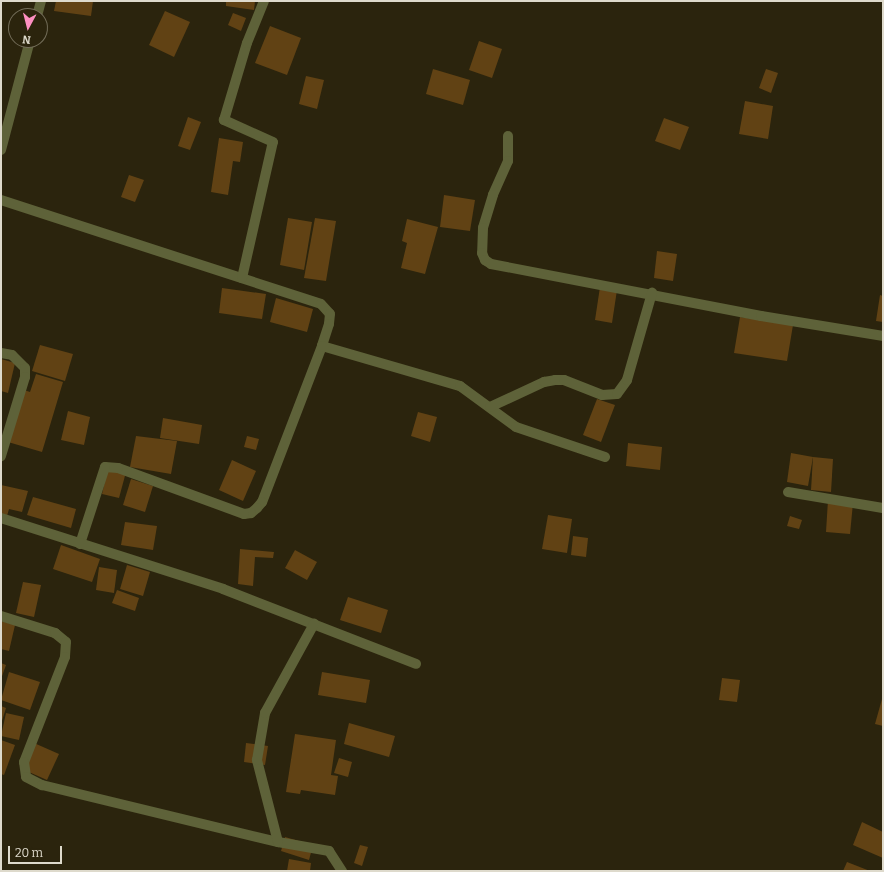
<!DOCTYPE html>
<style>
body{margin:0}
#map{position:relative;width:884px;height:872px;overflow:hidden;background:#2b240d;font-family:Bitter,serif}
div>[style]{position:absolute}
.building>*{inset:0;background:#614214}
.minor>*{height:10px;margin:-5px;padding:0 5px;transform-origin:5px;border-radius:5px;background:#5e6239}
span{translate:-50% -50%;white-space:nowrap;text-align:center;line-height:1.15;-webkit-text-stroke:3px #2b240d;paint-order:stroke}
.frame{position:absolute;inset:0;border:2px solid #dedacc;pointer-events:none}
.north{position:absolute;left:8px;top:8px;width:40px;height:40px;box-sizing:border-box;background:#2b240d;border:1px solid #736d59;border-radius:50%;rotate:187deg;font-size:11px;font-weight:700;line-height:16px;text-align:center;color:#dedacc}
.north::after{content:'';display:block;margin:auto;width:14px;height:18px;background:#fd8fc1;clip-path:polygon(50% 0,100% 100%,50% 72%,0 100%)}
.scale{position:absolute;left:8px;top:846px;width:54px;height:18px;box-sizing:border-box;border:2px solid #dedacc;border-top:0;padding-left:5px;font-size:12px;line-height:14px;white-space:nowrap;color:#dedacc;-webkit-text-stroke:3px #2b240d;paint-order:stroke}
</style>
<div id="map">
<div class="building">
<div style="clip-path:polygon(56px 1px,93px 1px,91px 16px,54px 11px)"></div>
<div style="clip-path:polygon(226px 1px,255px 1px,254px 10px,226px 6px)"></div>
<div style="clip-path:polygon(165px 11px,190px 22px,174px 57px,149px 45px)"></div>
<div style="clip-path:polygon(233px 13px,246px 18px,241px 31px,228px 25px)"></div>
<div style="clip-path:polygon(270px 26px,301px 38px,287px 75px,255px 63px)"></div>
<div style="clip-path:polygon(479px 41px,502px 49px,492px 78px,469px 70px)"></div>
<div style="clip-path:polygon(433px 69px,470px 80px,463px 105px,426px 94px)"></div>
<div style="clip-path:polygon(766px 69px,778px 73px,771px 93px,759px 88px)"></div>
<div style="clip-path:polygon(306px 76px,324px 80px,317px 109px,299px 104px)"></div>
<div style="clip-path:polygon(745px 101px,773px 106px,768px 139px,739px 134px)"></div>
<div style="clip-path:polygon(188px 117px,201px 122px,190px 150px,178px 146px)"></div>
<div style="clip-path:polygon(664px 118px,689px 127px,680px 150px,655px 141px)"></div>
<div style="clip-path:polygon(219px 138px,243px 142px,240px 162px,233px 161px,228px 195px,211px 192px)"></div>
<div style="clip-path:polygon(129px 175px,144px 180px,135px 202px,121px 197px)"></div>
<div style="clip-path:polygon(444px 195px,475px 200px,470px 231px,440px 227px)"></div>
<div style="clip-path:polygon(288px 218px,312px 222px,304px 270px,280px 265px)"></div>
<div style="clip-path:polygon(315px 218px,336px 221px,326px 281px,304px 278px)"></div>
<div style="clip-path:polygon(407px 219px,438px 227px,425px 274px,401px 268px,407px 243px,402px 241px)"></div>
<div style="clip-path:polygon(657px 251px,677px 254px,673px 281px,654px 278px)"></div>
<div style="clip-path:polygon(600px 287px,617px 290px,612px 323px,595px 320px)"></div>
<div style="clip-path:polygon(222px 288px,266px 294px,262px 319px,219px 313px)"></div>
<div style="clip-path:polygon(880px 295px,883px 296px,883px 322px,876px 321px)"></div>
<div style="clip-path:polygon(276px 298px,313px 309px,307px 332px,270px 322px)"></div>
<div style="clip-path:polygon(740px 317px,793px 325px,787px 361px,734px 353px)"></div>
<div style="clip-path:polygon(40px 345px,73px 354px,65px 381px,32px 371px)"></div>
<div style="clip-path:polygon(1px 359px,15px 363px,8px 393px,1px 391px)"></div>
<div style="clip-path:polygon(36px 374px,63px 382px,42px 452px,8px 442px,24px 390px,30px 392px)"></div>
<div style="clip-path:polygon(597px 399px,615px 405px,601px 442px,583px 435px)"></div>
<div style="clip-path:polygon(68px 411px,90px 417px,84px 445px,61px 440px)"></div>
<div style="clip-path:polygon(418px 412px,437px 417px,430px 442px,411px 436px)"></div>
<div style="clip-path:polygon(163px 418px,202px 425px,199px 444px,160px 438px)"></div>
<div style="clip-path:polygon(136px 436px,177px 441px,171px 474px,130px 467px)"></div>
<div style="clip-path:polygon(247px 436px,259px 439px,256px 450px,244px 447px)"></div>
<div style="clip-path:polygon(628px 443px,662px 447px,660px 470px,626px 466px)"></div>
<div style="clip-path:polygon(791px 453px,813px 457px,808px 486px,787px 482px)"></div>
<div style="clip-path:polygon(813px 457px,833px 459px,831px 492px,811px 490px)"></div>
<div style="clip-path:polygon(232px 460px,256px 471px,243px 501px,219px 490px)"></div>
<div style="clip-path:polygon(108px 468px,126px 472px,119px 498px,102px 494px)"></div>
<div style="clip-path:polygon(131px 479px,153px 486px,145px 512px,123px 505px)"></div>
<div style="clip-path:polygon(1px 485px,28px 491px,22px 512px,9px 509px,7px 516px,1px 514px)"></div>
<div style="clip-path:polygon(33px 497px,76px 509px,71px 528px,27px 515px)"></div>
<div style="clip-path:polygon(828px 500px,853px 503px,850px 534px,826px 532px)"></div>
<div style="clip-path:polygon(548px 515px,572px 519px,567px 553px,542px 549px)"></div>
<div style="clip-path:polygon(790px 516px,802px 520px,799px 529px,787px 526px)"></div>
<div style="clip-path:polygon(125px 522px,157px 526px,153px 550px,121px 545px)"></div>
<div style="clip-path:polygon(573px 536px,588px 538px,586px 557px,571px 555px)"></div>
<div style="clip-path:polygon(61px 545px,100px 559px,92px 582px,53px 569px)"></div>
<div style="clip-path:polygon(240px 549px,274px 552px,273px 558px,255px 557px,253px 586px,238px 584px)"></div>
<div style="clip-path:polygon(295px 550px,317px 562px,307px 580px,285px 568px)"></div>
<div style="clip-path:polygon(127px 565px,150px 572px,143px 596px,120px 589px)"></div>
<div style="clip-path:polygon(99px 567px,117px 570px,114px 593px,96px 590px)"></div>
<div style="clip-path:polygon(23px 582px,41px 585px,34px 617px,16px 613px)"></div>
<div style="clip-path:polygon(117px 590px,139px 598px,135px 611px,112px 603px)"></div>
<div style="clip-path:polygon(348px 597px,388px 610px,381px 633px,340px 620px)"></div>
<div style="clip-path:polygon(1px 621px,15px 625px,9px 651px,1px 649px)"></div>
<div style="clip-path:polygon(1px 663px,6px 665px,1px 679px)"></div>
<div style="clip-path:polygon(9px 672px,40px 682px,30px 710px,1px 700px)"></div>
<div style="clip-path:polygon(322px 672px,370px 680px,366px 703px,318px 695px)"></div>
<div style="clip-path:polygon(722px 678px,740px 680px,737px 702px,719px 700px)"></div>
<div style="clip-path:polygon(882px 699px,883px 699px,883px 726px,875px 724px)"></div>
<div style="clip-path:polygon(1px 706px,6px 708px,1px 724px)"></div>
<div style="clip-path:polygon(6px 713px,24px 717px,19px 740px,1px 736px)"></div>
<div style="clip-path:polygon(349px 723px,395px 736px,389px 757px,344px 744px)"></div>
<div style="clip-path:polygon(295px 734px,336px 740px,331px 775px,338px 776px,335px 795px,301px 790px,300px 794px,286px 792px)"></div>
<div style="clip-path:polygon(1px 740px,15px 745px,4px 775px,1px 774px)"></div>
<div style="clip-path:polygon(34px 743px,59px 754px,47px 780px,22px 769px)"></div>
<div style="clip-path:polygon(246px 743px,268px 746px,265px 765px,244px 762px)"></div>
<div style="clip-path:polygon(339px 758px,352px 762px,348px 777px,334px 773px)"></div>
<div style="clip-path:polygon(862px 822px,883px 832px,883px 858px,853px 845px)"></div>
<div style="clip-path:polygon(285px 837px,313px 845px,309px 860px,281px 851px)"></div>
<div style="clip-path:polygon(360px 845px,368px 847px,362px 866px,354px 863px)"></div>
<div style="clip-path:polygon(289px 859px,311px 863px,310px 871px,287px 871px)"></div>
<div style="clip-path:polygon(847px 862px,870px 871px,843px 871px)"></div>
</div>
<div class="minor">
<div style="left:37px;top:16px;width:16px;rotate:-75deg"></div>
<div style="left:508px;top:136px;width:25px;rotate:90deg"></div>
<div style="left:508px;top:161px;width:37px;rotate:114deg"></div>
<div style="left:493px;top:195px;width:34px;rotate:107deg"></div>
<div style="left:483px;top:228px;width:25px;rotate:92deg"></div>
<div style="left:482px;top:253px;width:8px;rotate:67deg"></div>
<div style="left:485px;top:260px;width:7px;rotate:34deg"></div>
<div style="left:491px;top:264px;width:275px;rotate:10.9deg"></div>
<div style="left:761px;top:316px;width:124px;rotate:9.3deg"></div>
<div style="left:1px;top:150px;width:114px;rotate:-75.2deg"></div>
<div style="left:1px;top:200px;width:336px;rotate:18deg"></div>
<div style="left:321px;top:304px;width:13px;rotate:48deg"></div>
<div style="left:330px;top:314px;width:10px;rotate:96deg"></div>
<div style="left:329px;top:324px;width:23px;rotate:108deg"></div>
<div style="left:322px;top:346px;width:167px;rotate:111deg"></div>
<div style="left:262px;top:502px;width:8px;rotate:130deg"></div>
<div style="left:257px;top:508px;width:8px;rotate:140deg"></div>
<div style="left:251px;top:513px;width:7px;rotate:172deg"></div>
<div style="left:244px;top:514px;width:134px;rotate:-159.9deg"></div>
<div style="left:118px;top:468px;width:13px;rotate:-176deg"></div>
<div style="left:105px;top:467px;width:81px;rotate:108deg"></div>
<div style="left:242px;top:278px;width:139px;rotate:-77.2deg"></div>
<div style="left:273px;top:142px;width:54px;rotate:-155.8deg"></div>
<div style="left:224px;top:120px;width:80px;rotate:-73.4deg"></div>
<div style="left:247px;top:43px;width:45px;rotate:-68deg"></div>
<div style="left:322px;top:346px;width:144px;rotate:16.2deg"></div>
<div style="left:460px;top:386px;width:69px;rotate:36.2deg"></div>
<div style="left:516px;top:427px;width:94px;rotate:18.6deg"></div>
<div style="left:1px;top:353px;width:11px;rotate:10deg"></div>
<div style="left:12px;top:355px;width:18px;rotate:45deg"></div>
<div style="left:25px;top:368px;width:9px;rotate:90deg"></div>
<div style="left:25px;top:377px;width:83px;rotate:106.9deg"></div>
<div style="left:490px;top:407px;width:60px;rotate:-24.8deg"></div>
<div style="left:544px;top:382px;width:11px;rotate:-10deg"></div>
<div style="left:555px;top:380px;width:9px"></div>
<div style="left:564px;top:380px;width:41px;rotate:21.5deg"></div>
<div style="left:602px;top:395px;width:15px;rotate:-4deg"></div>
<div style="left:617px;top:394px;width:17px;rotate:-54deg"></div>
<div style="left:627px;top:380px;width:91px;rotate:-74deg"></div>
<div style="left:788px;top:492px;width:96px;rotate:9.6deg"></div>
<div style="left:1px;top:518px;width:233px;rotate:17.7deg"></div>
<div style="left:223px;top:589px;width:207px;rotate:21.2deg"></div>
<div style="left:1px;top:616px;width:57px;rotate:17.5deg"></div>
<div style="left:55px;top:633px;width:14px;rotate:39deg"></div>
<div style="left:66px;top:642px;width:15px;rotate:94deg"></div>
<div style="left:65px;top:657px;width:113px;rotate:111.3deg"></div>
<div style="left:24px;top:762px;width:15px;rotate:82deg"></div>
<div style="left:26px;top:777px;width:18px;rotate:27deg"></div>
<div style="left:42px;top:785px;width:243px;rotate:13.6deg"></div>
<div style="left:278px;top:842px;width:52px;rotate:10deg"></div>
<div style="left:329px;top:851px;width:24px;rotate:57deg"></div>
<div style="left:278px;top:842px;width:85px;rotate:-104.4deg"></div>
<div style="left:257px;top:760px;width:48px;rotate:-80.3deg"></div>
<div style="left:265px;top:713px;width:102px;rotate:-61.2deg"></div>
</div>
<div class="frame"></div>
<div class="north">N</div>
<div class="scale">20 m</div>
</div>
